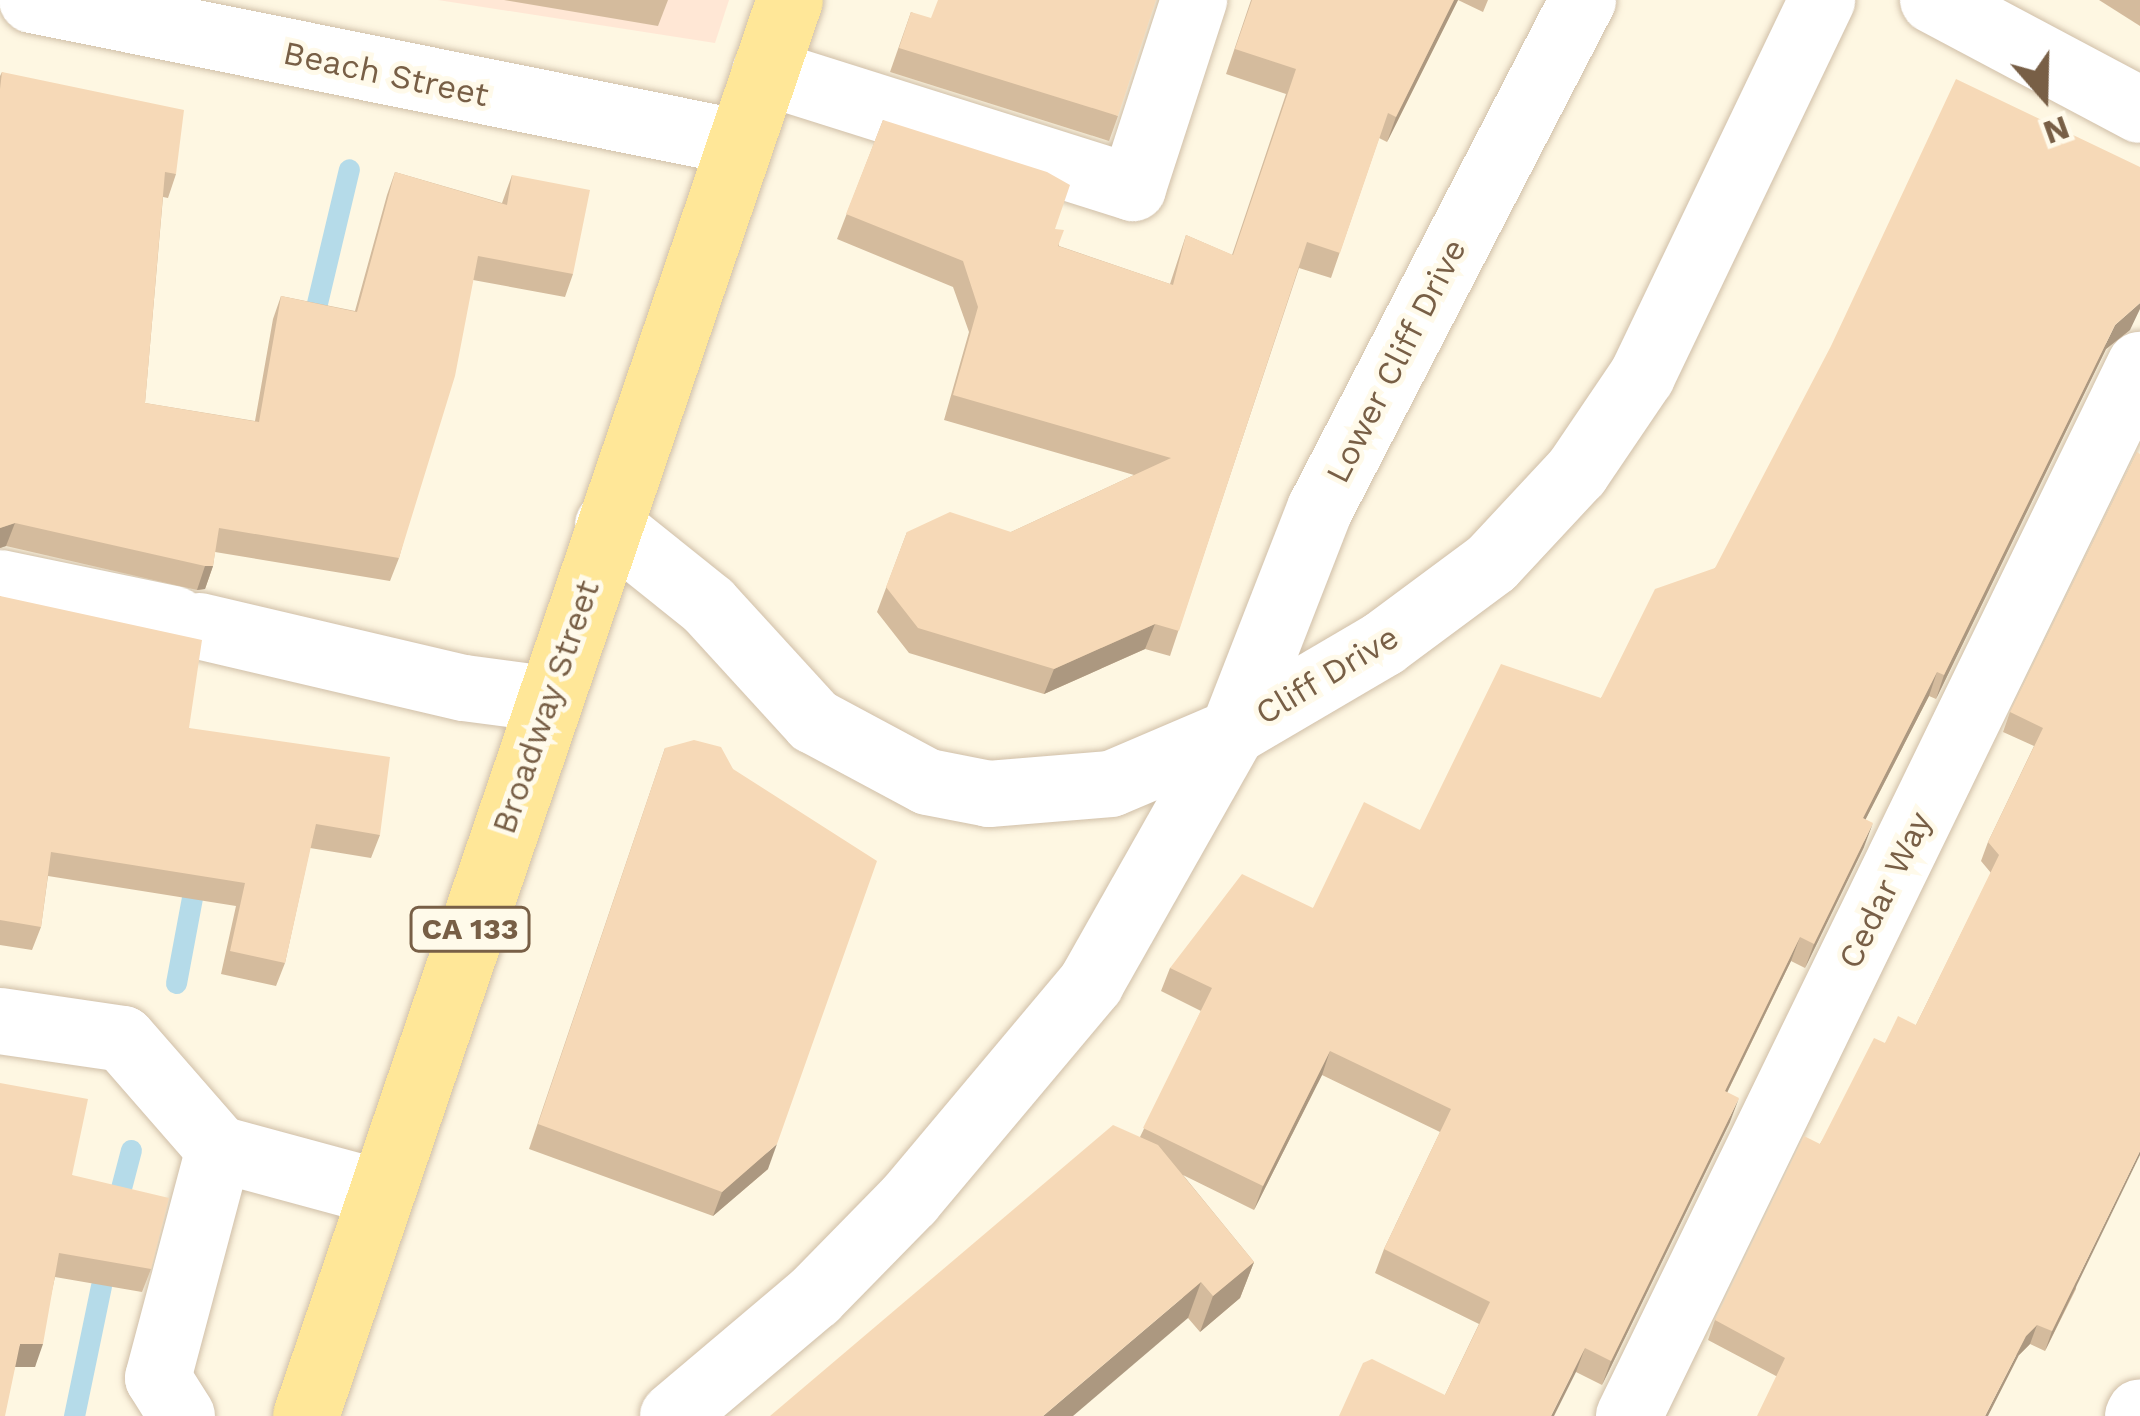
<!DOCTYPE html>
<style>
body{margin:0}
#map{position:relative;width:2140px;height:1416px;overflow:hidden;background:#fef7e2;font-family:"Work Sans",sans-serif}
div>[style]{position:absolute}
.commercial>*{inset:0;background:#ffe7d5}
.stream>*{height:21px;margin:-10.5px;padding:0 10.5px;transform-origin:10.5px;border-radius:10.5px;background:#b5dbe9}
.roads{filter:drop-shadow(0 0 3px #d0bfa8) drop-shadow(0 0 3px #d0bfa8)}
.minor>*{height:66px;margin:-33px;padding:0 33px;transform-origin:33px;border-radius:33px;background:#fff}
.major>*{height:66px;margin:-33px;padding:0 33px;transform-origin:33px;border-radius:33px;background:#ffe798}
.wall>*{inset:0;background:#d4bb9d}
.shaded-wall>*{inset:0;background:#ac9880}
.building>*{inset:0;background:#f6d9b7}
span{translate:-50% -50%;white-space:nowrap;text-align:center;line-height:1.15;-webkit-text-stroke:10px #fffaea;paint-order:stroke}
.shield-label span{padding:3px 9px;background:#fffaea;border:3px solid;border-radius:9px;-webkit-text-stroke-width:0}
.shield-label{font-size:30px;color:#785f46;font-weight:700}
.street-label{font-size:33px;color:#785f46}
.north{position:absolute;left:1984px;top:36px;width:120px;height:120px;-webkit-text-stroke:9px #fffaea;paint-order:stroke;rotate:160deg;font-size:33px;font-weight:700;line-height:48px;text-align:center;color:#785f46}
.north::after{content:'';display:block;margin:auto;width:42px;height:54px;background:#785f46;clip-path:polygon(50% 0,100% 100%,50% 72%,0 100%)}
</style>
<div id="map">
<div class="commercial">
<div style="clip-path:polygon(438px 0,729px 0,715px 43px)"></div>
</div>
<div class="stream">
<div style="left:312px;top:324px;width:159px;rotate:-76.6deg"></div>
<div style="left:176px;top:983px;width:114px;rotate:-79.4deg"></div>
<div style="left:116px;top:1207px;width:59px;rotate:-75.3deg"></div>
<div style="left:74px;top:1416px;width:133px;rotate:-78.3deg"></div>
</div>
<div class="roads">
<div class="minor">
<div style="left:32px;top:0;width:723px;rotate:11.4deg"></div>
<div style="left:1933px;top:0;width:234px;rotate:28deg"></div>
<div style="left:765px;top:72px;width:386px;rotate:17.5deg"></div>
<div style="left:1133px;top:188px;width:198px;rotate:-72deg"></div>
<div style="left:608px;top:525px;width:129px;rotate:38.7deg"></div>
<div style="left:709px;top:606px;width:156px;rotate:47.6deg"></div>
<div style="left:814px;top:721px;width:129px;rotate:28.2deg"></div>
<div style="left:928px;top:782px;width:62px;rotate:11.1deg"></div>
<div style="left:989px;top:794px;width:122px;rotate:-4.7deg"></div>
<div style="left:1111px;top:784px;width:133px;rotate:-23.1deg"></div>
<div style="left:1233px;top:732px;width:174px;rotate:-30.4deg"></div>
<div style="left:1383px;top:644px;width:136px;rotate:-36.6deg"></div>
<div style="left:1492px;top:563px;width:125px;rotate:-47deg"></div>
<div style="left:1577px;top:472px;width:116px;rotate:-55.9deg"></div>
<div style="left:1642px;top:376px;width:417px;rotate:-64.4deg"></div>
<div style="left:0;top:583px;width:178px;rotate:11.7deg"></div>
<div style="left:199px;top:626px;width:272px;rotate:13.2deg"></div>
<div style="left:464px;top:688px;width:85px;rotate:7.5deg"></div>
<div style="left:0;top:1021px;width:124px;rotate:8.3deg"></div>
<div style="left:123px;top:1039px;width:146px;rotate:48.9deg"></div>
<div style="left:219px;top:1149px;width:168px;rotate:15.2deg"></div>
<div style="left:182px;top:1416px;width:45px;rotate:-122.3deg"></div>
<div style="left:158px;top:1378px;width:237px;rotate:-75.1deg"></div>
<div style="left:673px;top:1416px;width:185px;rotate:-40.2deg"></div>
<div style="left:814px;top:1297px;width:137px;rotate:-45.6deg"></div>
<div style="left:910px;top:1199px;width:282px;rotate:-50deg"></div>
<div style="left:1091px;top:983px;width:288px;rotate:-60.5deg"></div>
<div style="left:1233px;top:732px;width:239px;rotate:-68.7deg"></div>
<div style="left:1320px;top:509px;width:573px;rotate:-62.67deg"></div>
<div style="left:1629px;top:1416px;width:1169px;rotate:-64.07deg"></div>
<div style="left:2138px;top:1416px;width:4px;rotate:-63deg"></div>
</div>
<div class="major">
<div style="left:306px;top:1416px;width:1496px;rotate:-71.13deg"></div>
</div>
</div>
<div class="wall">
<div style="clip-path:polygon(504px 0,668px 0,658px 26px)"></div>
<div style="clip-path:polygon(1251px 0,1458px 0,1387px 142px,1379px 138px,1331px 278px,1299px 268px,1170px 656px,1145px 649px,1044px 694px,909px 653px,877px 612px,907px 532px,1011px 532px,1134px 475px,944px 420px,969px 332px,953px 287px,837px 239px,883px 120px,1055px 229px,1059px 246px,1170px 284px,1186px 235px,1232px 255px,1286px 94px,1226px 74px)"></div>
<div style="clip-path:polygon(1458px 0,1488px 0,1483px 12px)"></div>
<div style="clip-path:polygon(2099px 0,2140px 0,2140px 26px)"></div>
<div style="clip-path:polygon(911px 12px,1118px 116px,1109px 141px,890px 72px)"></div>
<div style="clip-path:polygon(2px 72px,176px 174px,168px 198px,163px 197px,145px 403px,255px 421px,273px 319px,281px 296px,355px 311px,387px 195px,395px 172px,502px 203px,512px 175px,573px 274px,565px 297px,473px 280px,399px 558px,390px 581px,215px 552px,213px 566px,205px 589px,197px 590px,6px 546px,0 548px,0 76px)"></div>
<div style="clip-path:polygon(2130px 330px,2106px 349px,1936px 699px,1929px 696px,1865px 820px,1864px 847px,1805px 968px,1791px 961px,1727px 1093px,1730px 1122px,1602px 1385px,1576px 1372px,1445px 1395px,1479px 1324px,1375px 1273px,1384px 1249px,1440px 1132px,1322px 1075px,1254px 1210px,1183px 1175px,1254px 1262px,1240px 1298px,1200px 1332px,1188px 1318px,1140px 1137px,1201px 1011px,1161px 991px,1170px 968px,1313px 908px,1601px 698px,1715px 568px)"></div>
<div style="clip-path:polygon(2137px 452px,2076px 1289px,2045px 1351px,2030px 1344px,2019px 1355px,1776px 1376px,1708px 1340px,1715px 1320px,1820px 1144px,1885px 1043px,1916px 1025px,1991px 873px,1981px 861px,1988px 842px,2034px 746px,2003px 732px,2010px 712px)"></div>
<div style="clip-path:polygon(0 596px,189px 728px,380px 835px,371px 858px,310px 848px,285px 963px,276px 986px,221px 974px,236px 906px,48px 876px,41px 927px,32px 950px,0 945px)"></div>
<div style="clip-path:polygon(665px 748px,733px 769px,768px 1169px,713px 1216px,529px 1149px)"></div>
<div style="clip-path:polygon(72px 1175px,151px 1269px,142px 1292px,55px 1277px,35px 1367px,15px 1367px,0 1416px)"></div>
</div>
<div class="shaded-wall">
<div style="clip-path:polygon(1454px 0,1458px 0,1387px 142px,1396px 117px)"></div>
<div style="clip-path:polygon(2140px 303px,2140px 309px,2130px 330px,2106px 349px,1936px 699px,1944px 675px,2115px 325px)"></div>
<div style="clip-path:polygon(15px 523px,6px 546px,0 548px,0 528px)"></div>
<div style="clip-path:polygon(205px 566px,213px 566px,205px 589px,197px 590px)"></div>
<div style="clip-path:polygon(1155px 624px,1145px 649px,1044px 694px,1054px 669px)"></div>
<div style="clip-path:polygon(1937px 672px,1929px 696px,1854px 842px,1863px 818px)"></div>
<div style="clip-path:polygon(1873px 823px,1864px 847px,1805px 968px,1814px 944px)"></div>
<div style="clip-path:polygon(1800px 937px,1791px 961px,1716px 1115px,1725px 1091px)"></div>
<div style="clip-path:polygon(1330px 1051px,1322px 1075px,1254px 1210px,1263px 1186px)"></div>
<div style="clip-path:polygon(1739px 1098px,1730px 1122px,1602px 1385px,1611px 1361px)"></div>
<div style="clip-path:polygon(777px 1144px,768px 1169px,713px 1216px,722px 1192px)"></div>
<div style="clip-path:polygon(2140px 1151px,2140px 1155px,2045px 1351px,2052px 1331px)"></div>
<div style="clip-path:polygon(1254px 1262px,1240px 1298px,1200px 1332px,1213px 1296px)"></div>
<div style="clip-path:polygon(1201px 1282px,1188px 1318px,1073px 1416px,1043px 1416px)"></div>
<div style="clip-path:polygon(2037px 1325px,2030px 1344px,2019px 1355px,1988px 1416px,1985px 1416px,2026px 1336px)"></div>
<div style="clip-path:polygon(20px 1344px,43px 1344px,35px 1367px,11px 1367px)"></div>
<div style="clip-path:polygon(1585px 1348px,1576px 1372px,1554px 1416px,1551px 1416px)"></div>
</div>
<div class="building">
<div style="clip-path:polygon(938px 0,1156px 0,1118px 116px,899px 48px,911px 12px,931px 18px)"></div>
<div style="clip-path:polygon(1252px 0,1454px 0,1396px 117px,1388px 113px,1340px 253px,1307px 242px,1179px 631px,1155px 624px,1054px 669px,918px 628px,886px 587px,907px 532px,950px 512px,1011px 532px,1171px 458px,953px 395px,978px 307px,963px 261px,846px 214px,883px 120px,1047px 172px,1070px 185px,1055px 229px,1064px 230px,1058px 246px,1173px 285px,1186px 235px,1233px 255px,1296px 69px,1235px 49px)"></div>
<div style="clip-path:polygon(2px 72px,184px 110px,176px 174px,165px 172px,145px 403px,259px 422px,281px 296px,357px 312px,395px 172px,507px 205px,512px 175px,590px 190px,573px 274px,478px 256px,455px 376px,399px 558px,219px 528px,213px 566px,205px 566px,15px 523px,0 528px,0 89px)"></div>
<div style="clip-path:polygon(1956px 79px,2140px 167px,2140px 303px,2115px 325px,1944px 675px,1937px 672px,1863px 818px,1873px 823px,1814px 944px,1800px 937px,1725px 1091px,1739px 1098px,1611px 1361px,1585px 1348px,1551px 1416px,1339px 1416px,1363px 1363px,1372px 1359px,1445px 1395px,1490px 1302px,1384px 1249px,1451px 1109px,1330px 1051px,1263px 1186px,1143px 1128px,1212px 988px,1170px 968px,1242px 874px,1313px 908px,1364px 802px,1420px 830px,1501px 664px,1601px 698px,1655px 589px,1715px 568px,1831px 346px)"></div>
<div style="clip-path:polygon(2137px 452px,2140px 454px,2140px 1151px,2052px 1331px,2037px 1325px,2026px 1336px,1985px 1416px,1757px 1416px,1785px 1358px,1715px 1320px,1804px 1136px,1820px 1144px,1874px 1038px,1885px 1043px,1898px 1016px,1916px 1025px,1999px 855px,1988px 842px,2043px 728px,2010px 712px)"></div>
<div style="clip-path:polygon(0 596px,202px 640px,189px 728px,390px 757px,380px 835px,316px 824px,285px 963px,230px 951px,245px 883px,51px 852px,41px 927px,0 920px)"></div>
<div style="clip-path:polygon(694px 740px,721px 747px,733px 769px,877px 861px,777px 1144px,722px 1192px,538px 1124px,665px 748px)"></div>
<div style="clip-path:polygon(0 1083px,88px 1099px,72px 1175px,169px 1198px,151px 1269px,59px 1253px,43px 1344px,20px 1344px,5px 1416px,0 1416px)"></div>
<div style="clip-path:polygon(1113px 1125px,1158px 1145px,1254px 1262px,1213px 1296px,1201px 1282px,1043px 1416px,770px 1416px)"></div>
</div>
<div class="shield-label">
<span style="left:470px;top:929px">CA 133</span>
</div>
<div class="street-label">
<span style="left:386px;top:74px;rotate:12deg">Beach Street</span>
<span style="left:1396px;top:361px;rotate:-63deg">Lower Cliff Drive</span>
<span style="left:1327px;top:675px;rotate:-31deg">Cliff Drive</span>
<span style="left:546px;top:707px;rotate:-71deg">Broadway Street</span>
<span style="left:1885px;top:890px;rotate:-64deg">Cedar Way</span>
</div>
<div class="north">N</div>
</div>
